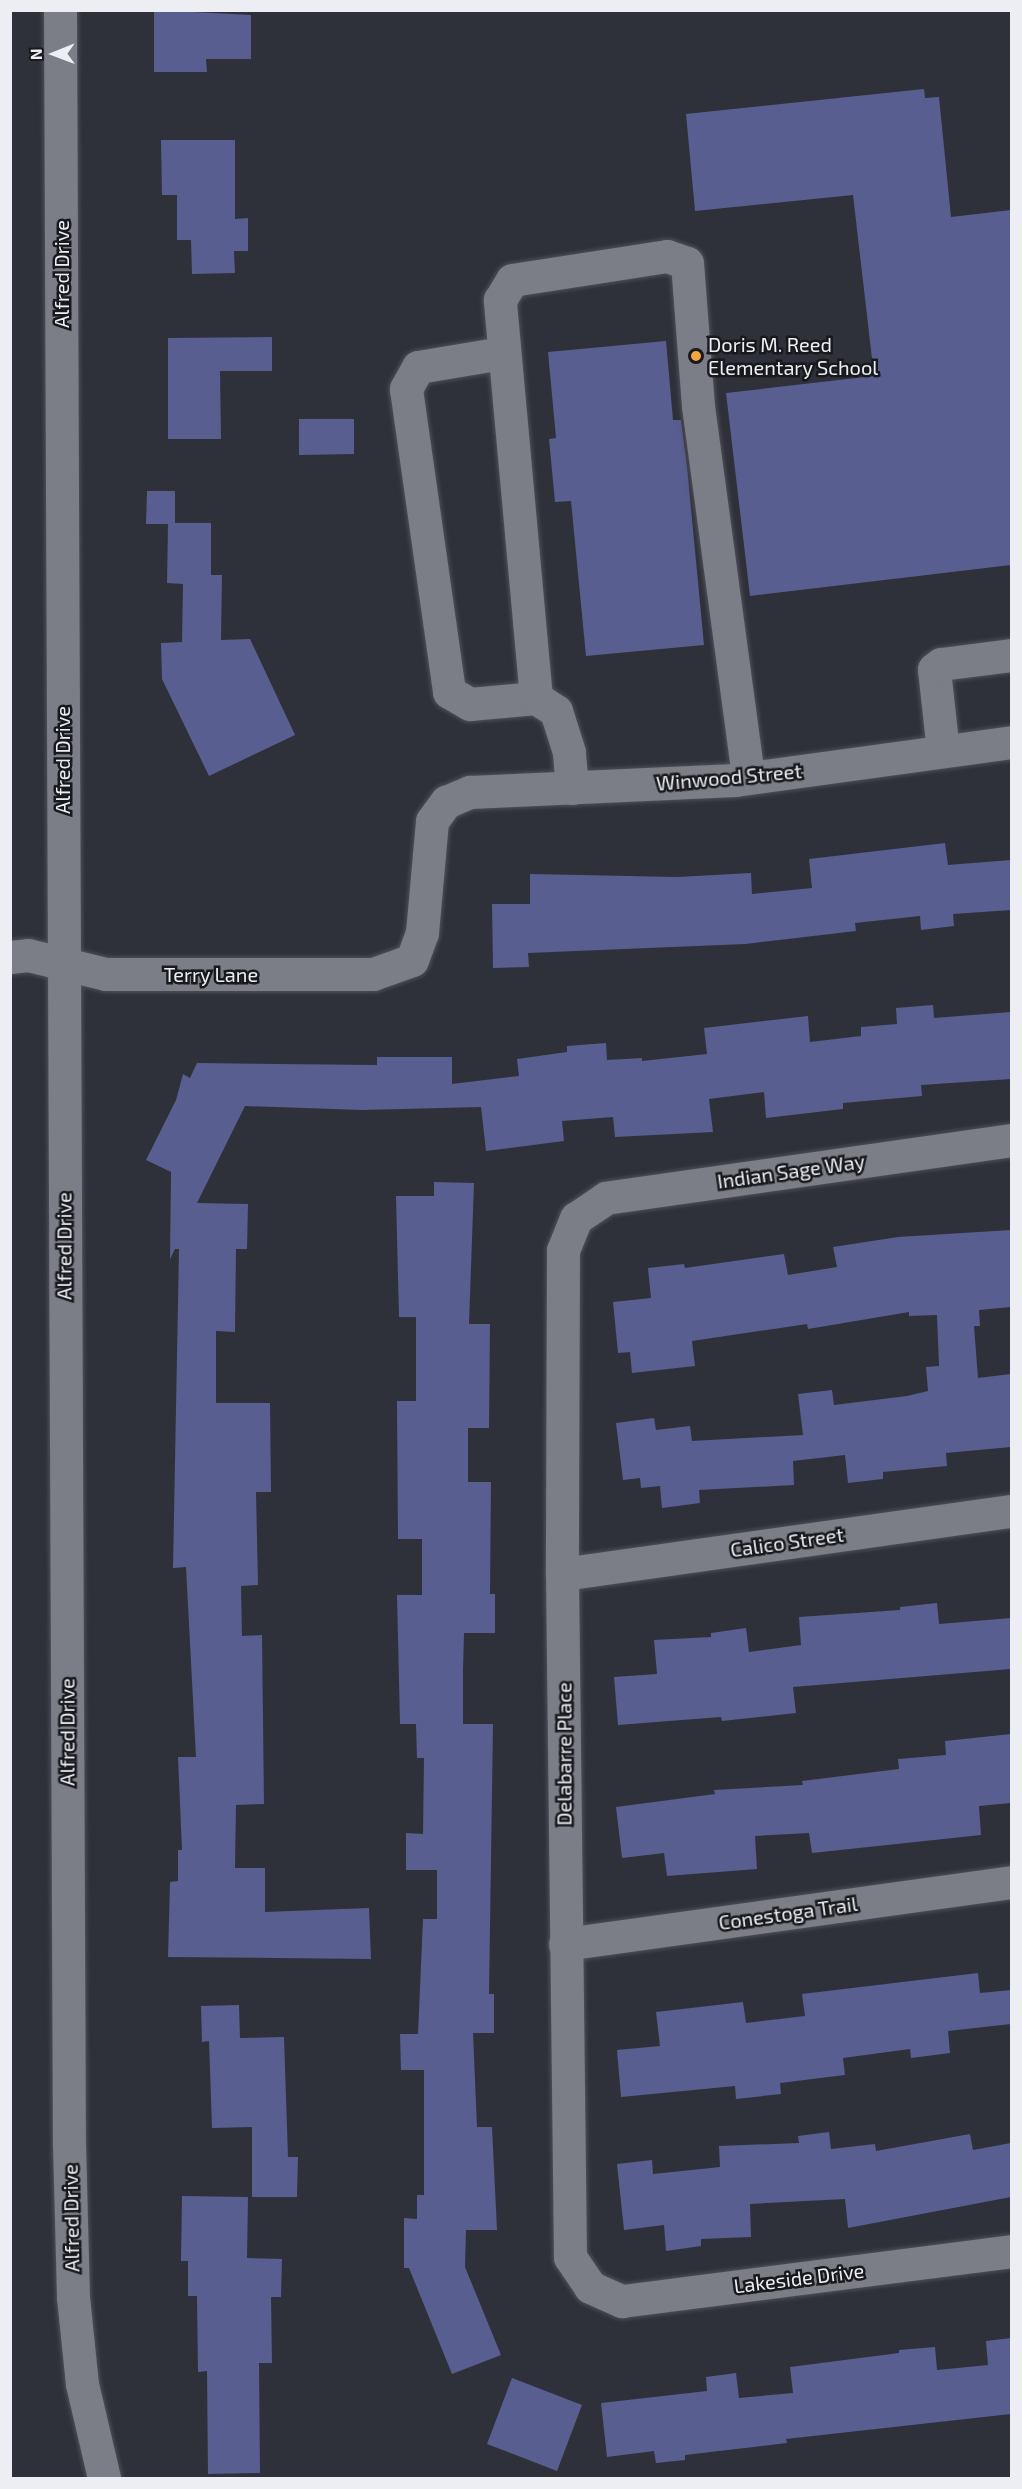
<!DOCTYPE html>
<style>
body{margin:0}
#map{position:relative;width:1022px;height:2489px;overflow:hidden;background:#2f313a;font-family:"Exo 2",sans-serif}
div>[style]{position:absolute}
.building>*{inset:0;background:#585e8f}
.roads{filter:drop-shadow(0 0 2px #4f5058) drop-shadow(0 0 2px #4f5058)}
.minor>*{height:33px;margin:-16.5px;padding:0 16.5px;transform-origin:16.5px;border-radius:16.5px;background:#7b7d87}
.dots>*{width:16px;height:16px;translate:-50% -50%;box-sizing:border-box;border:3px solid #18191d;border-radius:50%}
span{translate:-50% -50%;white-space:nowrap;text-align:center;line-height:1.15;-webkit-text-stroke:5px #18191d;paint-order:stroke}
.street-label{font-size:20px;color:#edeef4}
.poi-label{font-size:20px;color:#edeef4}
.left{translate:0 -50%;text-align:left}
.frame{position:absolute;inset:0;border:12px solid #edeef4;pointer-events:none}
.north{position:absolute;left:24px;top:24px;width:60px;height:60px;-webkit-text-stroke:4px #18191d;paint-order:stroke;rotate:269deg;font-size:16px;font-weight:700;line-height:24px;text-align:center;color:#edeef4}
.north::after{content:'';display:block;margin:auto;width:21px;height:27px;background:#edeef4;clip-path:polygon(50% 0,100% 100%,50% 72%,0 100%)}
</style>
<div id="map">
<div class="building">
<div style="clip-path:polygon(154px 10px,251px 15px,251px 59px,206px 59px,207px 72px,154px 72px)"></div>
<div style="clip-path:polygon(924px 89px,925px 98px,939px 97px,951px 217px,1011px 210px,1011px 565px,750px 596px,726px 393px,874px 376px,853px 195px,695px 211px,686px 114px)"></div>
<div style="clip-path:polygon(161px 140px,235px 140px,235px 219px,248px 218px,248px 251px,234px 251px,235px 273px,192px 274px,191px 240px,177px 240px,177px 195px,162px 195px)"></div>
<div style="clip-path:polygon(272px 337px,272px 371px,220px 371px,221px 439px,168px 439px,168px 338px)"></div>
<div style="clip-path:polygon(666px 341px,673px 420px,681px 420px,687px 466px,704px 645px,586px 656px,571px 501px,555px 502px,549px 439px,556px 438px,548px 352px)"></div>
<div style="clip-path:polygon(299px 419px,354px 419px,354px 454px,299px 455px)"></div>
<div style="clip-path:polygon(147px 491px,175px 491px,175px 523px,211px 523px,211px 575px,222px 575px,221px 640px,250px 639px,295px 735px,209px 776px,162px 679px,161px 643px,182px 642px,183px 584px,167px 583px,168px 524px,146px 524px)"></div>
<div style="clip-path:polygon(945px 843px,948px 865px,1011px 860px,1011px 910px,953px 914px,954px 926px,921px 930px,920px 916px,855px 923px,856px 931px,745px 944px,528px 953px,529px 967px,493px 968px,492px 904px,530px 904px,530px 874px,677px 877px,751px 873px,752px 894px,812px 888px,809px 859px)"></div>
<div style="clip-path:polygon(933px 1005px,934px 1018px,1011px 1012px,1011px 1079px,921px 1085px,922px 1096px,843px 1103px,843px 1109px,766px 1118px,764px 1092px,709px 1099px,713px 1132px,615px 1137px,613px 1117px,562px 1121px,564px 1141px,486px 1151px,481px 1107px,362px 1110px,245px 1106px,197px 1203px,248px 1204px,247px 1249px,236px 1249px,235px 1332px,216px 1331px,216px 1403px,270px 1403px,271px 1492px,256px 1492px,258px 1585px,241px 1586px,242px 1636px,262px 1635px,264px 1804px,236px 1805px,235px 1868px,265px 1868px,265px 1912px,369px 1908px,371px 1959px,168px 1957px,170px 1882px,178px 1881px,178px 1850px,182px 1850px,178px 1757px,196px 1757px,186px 1567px,173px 1568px,179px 1249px,175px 1249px,170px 1259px,171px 1172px,146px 1160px,176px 1100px,183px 1074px,190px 1078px,197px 1063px,377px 1065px,377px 1057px,452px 1057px,452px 1084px,519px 1076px,517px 1059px,567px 1052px,567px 1046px,606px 1043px,607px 1060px,642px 1058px,642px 1061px,707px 1054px,704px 1028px,808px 1016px,810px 1042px,861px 1036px,861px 1027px,897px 1024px,896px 1008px)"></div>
<div style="clip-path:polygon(434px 1182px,474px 1183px,469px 1324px,490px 1324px,489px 1428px,468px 1428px,468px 1482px,491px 1482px,490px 1594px,495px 1594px,495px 1633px,464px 1633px,463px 1670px,463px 1724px,493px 1724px,489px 1994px,494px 1994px,494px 2033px,473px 2033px,477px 2127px,492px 2127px,497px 2230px,466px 2230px,465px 2267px,501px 2355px,452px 2374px,409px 2268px,404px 2268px,404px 2218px,417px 2219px,417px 2195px,424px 2195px,424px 2070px,401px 2070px,400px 2034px,418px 2034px,423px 1919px,437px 1919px,437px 1870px,406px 1870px,406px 1833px,423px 1834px,424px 1758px,417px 1758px,416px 1724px,400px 1724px,397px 1595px,422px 1595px,422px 1539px,398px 1539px,397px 1401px,416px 1401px,416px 1317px,399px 1317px,396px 1196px,434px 1196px)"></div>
<div style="clip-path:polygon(1011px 1230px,1011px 1307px,979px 1310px,980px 1326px,974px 1326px,978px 1378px,1011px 1374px,1011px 1447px,946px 1453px,947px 1466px,883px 1472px,883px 1479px,848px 1483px,845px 1455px,793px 1461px,794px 1485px,699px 1490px,700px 1503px,662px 1508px,660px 1486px,641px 1488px,640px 1478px,623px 1480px,616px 1423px,654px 1418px,656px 1430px,690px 1426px,692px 1441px,803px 1435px,798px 1394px,832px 1390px,834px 1405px,907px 1396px,928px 1391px,926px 1367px,939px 1366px,937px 1315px,909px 1316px,909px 1312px,808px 1329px,807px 1324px,692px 1341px,695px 1366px,632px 1373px,630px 1352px,618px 1353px,613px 1302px,651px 1298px,648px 1268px,684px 1264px,685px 1268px,784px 1254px,788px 1275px,837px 1267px,833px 1247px,898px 1237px)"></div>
<div style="clip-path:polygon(937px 1603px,939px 1624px,1011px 1618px,1011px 1669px,793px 1687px,796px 1713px,722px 1721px,721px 1717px,618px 1725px,614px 1677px,657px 1674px,654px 1640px,711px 1637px,711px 1633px,746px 1628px,749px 1652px,801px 1645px,799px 1617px,900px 1610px,900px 1607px)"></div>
<div style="clip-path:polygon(1011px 1734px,1011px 1803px,979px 1806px,981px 1835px,812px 1853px,809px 1833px,755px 1836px,757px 1869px,667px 1876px,664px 1853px,622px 1858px,616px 1807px,715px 1794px,714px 1790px,803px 1785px,802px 1781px,899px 1769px,898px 1759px,946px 1755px,945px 1741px)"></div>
<div style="clip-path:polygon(978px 1973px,980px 1993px,1011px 1990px,1011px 2024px,948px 2031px,950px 2053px,911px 2058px,910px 2049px,843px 2058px,845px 2075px,780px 2083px,781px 2094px,736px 2099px,735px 2086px,621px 2097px,617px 2050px,660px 2046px,656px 2012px,743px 2002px,746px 2023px,805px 2016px,802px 1994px)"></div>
<div style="clip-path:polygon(239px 2005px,240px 2038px,284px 2037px,288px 2157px,298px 2157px,297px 2197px,252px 2197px,252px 2127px,212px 2128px,209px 2041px,202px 2042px,201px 2006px)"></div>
<div style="clip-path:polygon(829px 2132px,831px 2149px,875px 2144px,876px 2151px,970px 2134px,973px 2150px,1011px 2143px,1011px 2197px,848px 2228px,845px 2199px,750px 2204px,751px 2237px,701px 2239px,701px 2246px,666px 2251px,664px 2225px,624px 2230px,617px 2164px,652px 2160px,653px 2174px,720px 2167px,719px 2146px,799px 2143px,798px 2136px)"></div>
<div style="clip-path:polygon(182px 2196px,248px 2197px,247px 2258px,282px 2259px,281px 2297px,271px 2297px,272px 2363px,259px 2363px,260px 2473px,208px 2474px,207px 2371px,198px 2372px,197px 2296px,188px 2296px,188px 2261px,181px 2261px)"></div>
<div style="clip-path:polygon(1011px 2338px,1011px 2414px,786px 2439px,787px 2443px,685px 2455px,685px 2460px,656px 2463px,654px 2451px,607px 2457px,601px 2403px,707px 2391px,706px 2377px,736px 2373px,739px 2398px,793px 2393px,790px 2367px,899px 2353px,899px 2350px,935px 2347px,937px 2370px,988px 2365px,986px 2341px)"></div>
<div style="clip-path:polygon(512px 2378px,582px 2405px,557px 2471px,487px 2444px)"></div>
</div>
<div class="roads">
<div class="minor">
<div style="left:60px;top:10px;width:2134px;rotate:89.76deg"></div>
<div style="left:69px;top:2144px;width:153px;rotate:88.5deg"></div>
<div style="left:73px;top:2297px;width:87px;rotate:84.1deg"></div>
<div style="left:82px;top:2384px;width:97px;rotate:76.8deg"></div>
<div style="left:502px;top:353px;width:85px;rotate:170.5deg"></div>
<div style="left:418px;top:367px;width:25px;rotate:119deg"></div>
<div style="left:406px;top:389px;width:306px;rotate:81.9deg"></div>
<div style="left:449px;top:692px;width:24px;rotate:30deg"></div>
<div style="left:470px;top:704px;width:66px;rotate:-5.2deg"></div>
<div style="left:943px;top:751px;width:82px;rotate:-96.3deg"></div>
<div style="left:934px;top:669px;width:9px;rotate:-36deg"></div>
<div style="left:941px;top:664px;width:72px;rotate:-7.2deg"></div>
<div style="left:572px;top:788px;width:36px;rotate:-95deg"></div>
<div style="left:569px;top:752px;width:43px;rotate:-107.6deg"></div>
<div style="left:556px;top:711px;width:24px;rotate:-147deg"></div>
<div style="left:536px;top:698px;width:400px;rotate:-95.2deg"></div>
<div style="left:500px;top:300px;width:23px;rotate:-59deg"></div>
<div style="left:512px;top:280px;width:157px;rotate:-8.8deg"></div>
<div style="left:667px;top:256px;width:21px;rotate:19deg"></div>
<div style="left:687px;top:263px;width:143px;rotate:85.6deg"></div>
<div style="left:698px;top:406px;width:375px;rotate:82.3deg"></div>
<div style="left:10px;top:957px;width:18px;rotate:-6deg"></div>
<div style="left:28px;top:955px;width:80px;rotate:13.7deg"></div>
<div style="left:106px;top:974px;width:267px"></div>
<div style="left:373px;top:974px;width:41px;rotate:-19.7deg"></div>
<div style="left:412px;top:960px;width:29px;rotate:-70deg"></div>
<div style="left:422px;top:933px;width:112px;rotate:-84.9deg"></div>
<div style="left:432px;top:821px;width:24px;rotate:-54deg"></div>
<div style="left:446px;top:802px;width:26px;rotate:-23deg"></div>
<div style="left:470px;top:792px;width:265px;rotate:-2.6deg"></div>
<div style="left:735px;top:780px;width:280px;rotate:-7.8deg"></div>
<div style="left:1012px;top:1140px;width:410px;rotate:171.9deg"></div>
<div style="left:606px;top:1198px;width:36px;rotate:146deg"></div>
<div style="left:576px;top:1218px;width:35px;rotate:112deg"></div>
<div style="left:563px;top:1250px;width:324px;rotate:90.2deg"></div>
<div style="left:562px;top:1574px;width:683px;rotate:89.33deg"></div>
<div style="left:570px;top:2257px;width:36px;rotate:56deg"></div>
<div style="left:590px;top:2287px;width:35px;rotate:24deg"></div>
<div style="left:622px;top:2301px;width:393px;rotate:-7.3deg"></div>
<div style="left:562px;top:1574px;width:454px;rotate:-8deg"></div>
<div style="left:565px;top:1944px;width:451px;rotate:-7.9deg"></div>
</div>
</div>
<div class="dots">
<div style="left:696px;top:356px;background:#f4a443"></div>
</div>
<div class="street-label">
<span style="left:61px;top:274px;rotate:-90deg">Alfred Drive</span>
<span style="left:62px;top:760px;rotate:-90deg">Alfred Drive</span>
<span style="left:729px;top:777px;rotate:-5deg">Winwood Street</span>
<span style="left:211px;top:974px">Terry Lane</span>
<span style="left:791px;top:1171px;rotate:-8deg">Indian Sage Way</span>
<span style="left:64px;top:1246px;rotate:-90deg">Alfred Drive</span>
<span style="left:787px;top:1542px;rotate:-8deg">Calico Street</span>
<span style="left:67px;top:1732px;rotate:-90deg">Alfred Drive</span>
<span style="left:564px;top:1754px;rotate:-90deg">Delabarre Place</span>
<span style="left:788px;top:1913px;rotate:-8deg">Conestoga Trail</span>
<span style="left:71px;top:2218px;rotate:-91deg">Alfred Drive</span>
<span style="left:799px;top:2278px;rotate:-7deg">Lakeside Drive</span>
</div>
<div class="poi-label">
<span class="left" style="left:708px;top:356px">Doris M. Reed<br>Elementary School</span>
</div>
<div class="frame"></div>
<div class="north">N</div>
</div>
